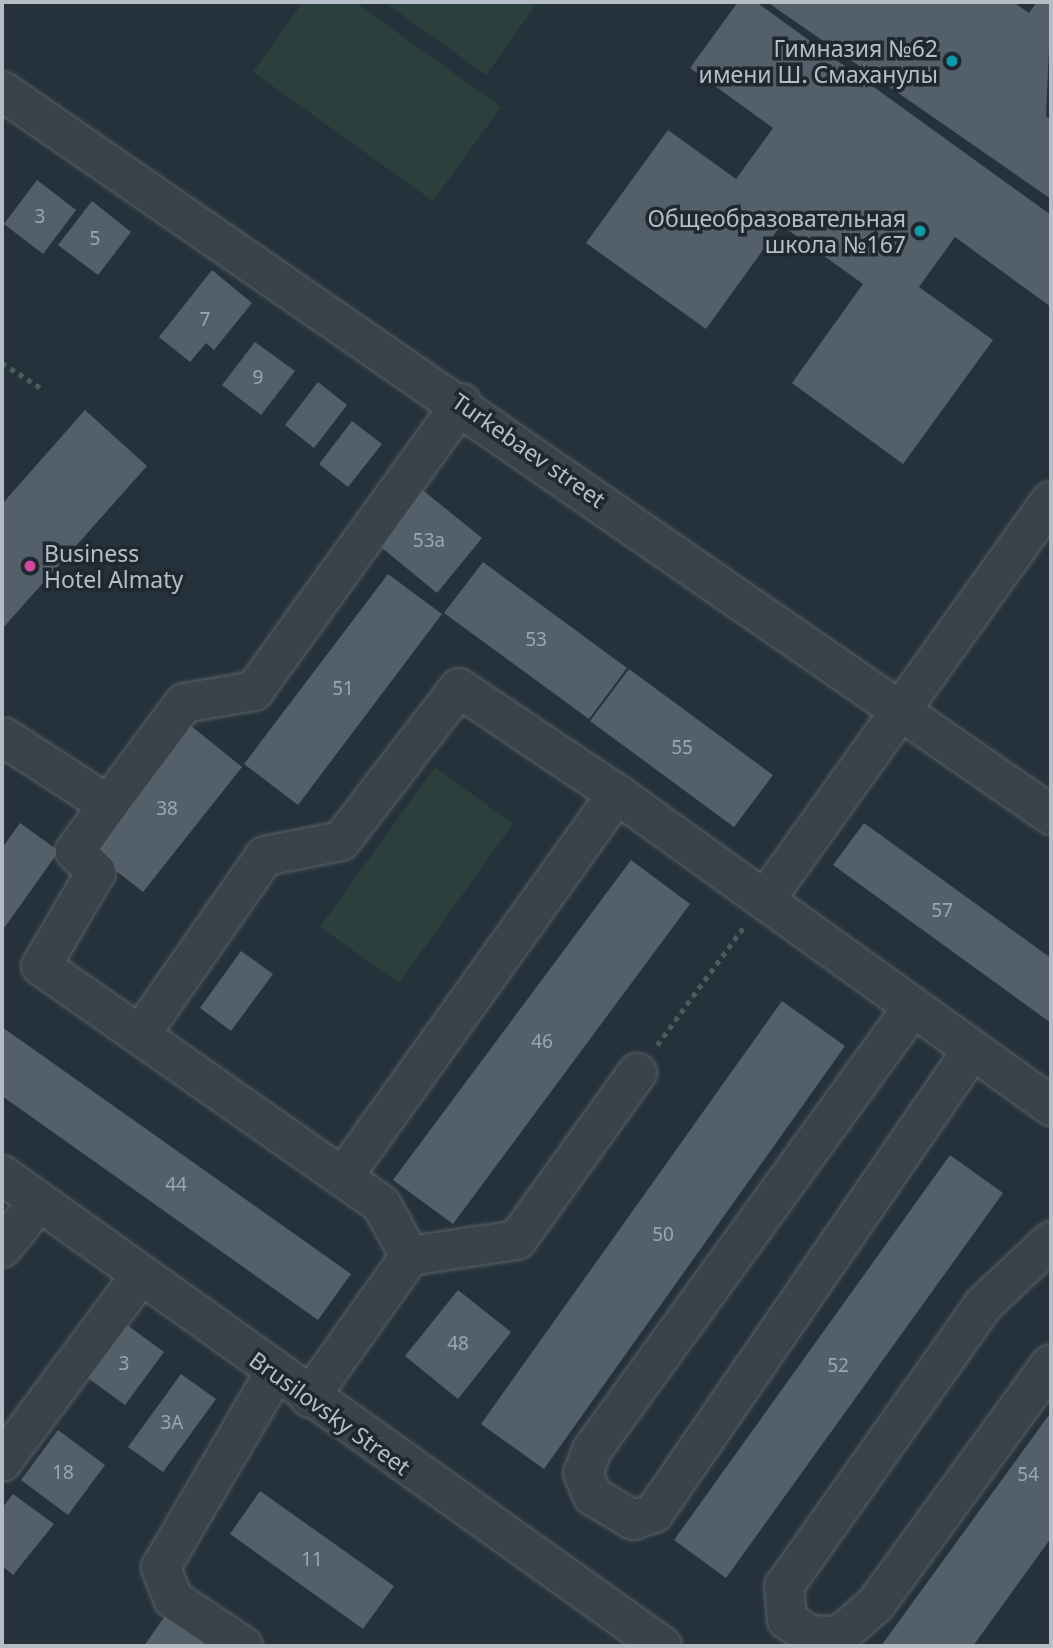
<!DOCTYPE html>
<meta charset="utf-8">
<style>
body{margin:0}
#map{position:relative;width:1053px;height:1648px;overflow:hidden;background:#26323b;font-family:"Noto Sans",sans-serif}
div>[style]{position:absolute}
.green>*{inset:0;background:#2b403d}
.building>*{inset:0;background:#53606a}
.path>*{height:4.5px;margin-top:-2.25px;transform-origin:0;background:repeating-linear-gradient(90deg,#4a5c5c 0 5px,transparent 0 10px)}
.roads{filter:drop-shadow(0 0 2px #586169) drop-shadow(0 0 2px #586169)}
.minor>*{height:38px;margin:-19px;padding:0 19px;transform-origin:19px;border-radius:19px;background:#3a434b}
.dots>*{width:19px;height:19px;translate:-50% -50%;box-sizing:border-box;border:4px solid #1f2830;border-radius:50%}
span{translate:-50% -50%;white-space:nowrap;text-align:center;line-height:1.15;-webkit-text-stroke:7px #1f2830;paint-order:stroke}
.number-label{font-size:19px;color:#9ca6af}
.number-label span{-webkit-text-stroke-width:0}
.poi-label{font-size:23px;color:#b5bec6}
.right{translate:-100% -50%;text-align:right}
.left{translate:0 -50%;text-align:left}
.street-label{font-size:23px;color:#b5bec6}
.frame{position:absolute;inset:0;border:4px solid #b5bec6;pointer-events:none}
</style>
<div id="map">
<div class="green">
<div style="clip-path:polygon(303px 2px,355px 2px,501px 107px,433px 201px,253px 72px)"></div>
<div style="clip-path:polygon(384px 2px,538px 2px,486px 75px)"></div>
<div style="clip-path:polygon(435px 767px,513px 824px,399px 983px,320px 927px)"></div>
</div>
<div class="building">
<div style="clip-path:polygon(738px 2px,756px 2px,1051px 215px,1051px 307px,955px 237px,919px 287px,993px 340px,903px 464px,792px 383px,863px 284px,781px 225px,706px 329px,586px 243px,668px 130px,736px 179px,773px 128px,690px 68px)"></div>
<div style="clip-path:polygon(767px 2px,1013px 2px,1029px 13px,1037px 2px,1051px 2px,1046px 116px,1051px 120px,1051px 199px)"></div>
<div style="clip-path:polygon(37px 180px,76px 210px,43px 254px,4px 224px)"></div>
<div style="clip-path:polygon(92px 201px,131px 232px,98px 275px,58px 245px)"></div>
<div style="clip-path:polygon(212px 270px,252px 303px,214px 350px,206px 343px,190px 362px,159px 337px)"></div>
<div style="clip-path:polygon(255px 342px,295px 371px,261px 415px,222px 385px)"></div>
<div style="clip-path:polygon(318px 382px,347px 405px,314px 448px,285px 425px)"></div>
<div style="clip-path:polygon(85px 410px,147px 466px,2px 629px,2px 504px)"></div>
<div style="clip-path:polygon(352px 421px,382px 444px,348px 487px,319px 464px)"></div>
<div style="clip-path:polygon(420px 488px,482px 538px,437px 593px,376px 543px)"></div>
<div style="clip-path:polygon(483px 562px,627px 668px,589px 719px,444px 613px)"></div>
<div style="clip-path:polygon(388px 574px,442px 614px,298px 805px,244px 764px)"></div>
<div style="clip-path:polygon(629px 669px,773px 775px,734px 827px,590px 721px)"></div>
<div style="clip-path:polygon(190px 725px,242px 767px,143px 892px,91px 851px)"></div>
<div style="clip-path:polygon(20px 823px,59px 851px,2px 931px,2px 848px)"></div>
<div style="clip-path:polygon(864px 823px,1051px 958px,1051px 1023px,833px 865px)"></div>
<div style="clip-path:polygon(631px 860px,690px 904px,453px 1224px,393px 1180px)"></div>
<div style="clip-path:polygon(241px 951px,273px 974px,231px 1031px,200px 1008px)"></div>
<div style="clip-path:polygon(782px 1001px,845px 1046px,544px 1469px,481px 1424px)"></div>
<div style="clip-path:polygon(2px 1027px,351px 1274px,318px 1320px,2px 1096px)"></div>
<div style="clip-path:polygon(950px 1155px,1003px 1193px,726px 1578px,674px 1540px)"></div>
<div style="clip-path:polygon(458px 1290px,511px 1332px,458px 1399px,405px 1356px)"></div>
<div style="clip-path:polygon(123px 1322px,164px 1352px,125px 1405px,85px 1376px)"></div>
<div style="clip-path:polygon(181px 1374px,216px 1399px,163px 1472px,128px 1447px)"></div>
<div style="clip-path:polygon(1051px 1412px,1051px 1538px,973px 1646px,881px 1646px)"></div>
<div style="clip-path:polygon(58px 1430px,105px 1465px,68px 1515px,21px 1480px)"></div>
<div style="clip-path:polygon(260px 1491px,394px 1586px,363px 1629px,230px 1534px)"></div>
<div style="clip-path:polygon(13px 1494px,54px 1524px,13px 1575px,2px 1566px,2px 1508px)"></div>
<div style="clip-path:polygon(165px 1616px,208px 1646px,144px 1646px)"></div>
</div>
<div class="path">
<div style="left:2px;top:363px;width:50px;rotate:32.7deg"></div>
<div style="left:657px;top:1045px;width:145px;rotate:-53.7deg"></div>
</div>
<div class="roads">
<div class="minor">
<div style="left:2px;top:91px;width:1275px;rotate:34.61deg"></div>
<div style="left:2px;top:743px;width:6px;rotate:-59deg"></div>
<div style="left:5px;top:738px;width:123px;rotate:33deg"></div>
<div style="left:108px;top:805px;width:127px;rotate:-53.3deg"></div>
<div style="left:184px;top:703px;width:71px;rotate:-9.7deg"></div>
<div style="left:254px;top:691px;width:355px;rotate:-54.2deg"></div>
<div style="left:617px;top:794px;width:535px;rotate:35.71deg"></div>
<div style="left:108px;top:805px;width:57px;rotate:125.7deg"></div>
<div style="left:75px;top:851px;width:30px;rotate:45deg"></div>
<div style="left:96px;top:872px;width:109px;rotate:120.3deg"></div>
<div style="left:41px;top:966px;width:415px;rotate:35deg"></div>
<div style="left:381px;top:1204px;width:60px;rotate:60.9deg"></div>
<div style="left:410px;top:1256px;width:174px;rotate:125.4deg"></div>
<div style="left:767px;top:897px;width:487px;rotate:-54.4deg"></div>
<div style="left:913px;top:1007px;width:547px;rotate:125.93deg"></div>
<div style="left:592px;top:1450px;width:25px;rotate:111deg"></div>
<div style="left:583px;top:1473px;width:25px;rotate:67deg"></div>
<div style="left:593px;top:1496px;width:47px;rotate:31deg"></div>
<div style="left:633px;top:1520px;width:22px;rotate:-18deg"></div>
<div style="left:654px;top:1513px;width:559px;rotate:-55.49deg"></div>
<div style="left:140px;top:1035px;width:218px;rotate:-55.1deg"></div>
<div style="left:265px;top:856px;width:77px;rotate:-11.2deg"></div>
<div style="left:341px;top:841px;width:193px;rotate:-52.4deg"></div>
<div style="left:459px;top:688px;width:190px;rotate:33.9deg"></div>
<div style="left:617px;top:794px;width:471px;rotate:125.6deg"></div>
<div style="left:2px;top:1175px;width:811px;rotate:35.51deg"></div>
<div style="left:1051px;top:1241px;width:92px;rotate:136.8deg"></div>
<div style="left:984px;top:1304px;width:346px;rotate:125.3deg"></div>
<div style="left:784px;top:1586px;width:34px;rotate:85deg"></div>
<div style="left:787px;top:1620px;width:27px;rotate:34deg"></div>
<div style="left:809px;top:1635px;width:30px;rotate:2deg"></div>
<div style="left:839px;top:1636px;width:48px;rotate:-40.7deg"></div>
<div style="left:875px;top:1605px;width:298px;rotate:-53.9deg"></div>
<div style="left:2px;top:1248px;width:59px;rotate:-51.2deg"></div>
<div style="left:410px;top:1256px;width:108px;rotate:-8.5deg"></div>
<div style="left:517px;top:1240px;width:206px;rotate:-54.3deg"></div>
<div style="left:2px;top:1462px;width:232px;rotate:-53.4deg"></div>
<div style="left:243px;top:1646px;width:84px;rotate:-146.1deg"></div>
<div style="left:173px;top:1599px;width:34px;rotate:-111deg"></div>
<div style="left:161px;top:1567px;width:225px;rotate:-59.6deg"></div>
</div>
</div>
<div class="dots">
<div style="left:952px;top:61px;background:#0f9aa8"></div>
<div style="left:920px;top:231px;background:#0f9aa8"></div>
<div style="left:30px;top:566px;background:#d1479c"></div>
</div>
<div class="number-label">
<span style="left:40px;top:217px">3</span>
<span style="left:95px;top:239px">5</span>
<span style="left:205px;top:320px">7</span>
<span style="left:258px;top:378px">9</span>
<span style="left:429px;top:541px">53а</span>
<span style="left:536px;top:640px">53</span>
<span style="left:343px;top:689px">51</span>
<span style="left:682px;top:748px">55</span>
<span style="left:167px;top:809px">38</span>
<span style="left:942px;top:911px">57</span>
<span style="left:542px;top:1042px">46</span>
<span style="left:176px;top:1185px">44</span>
<span style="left:663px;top:1235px">50</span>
<span style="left:458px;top:1344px">48</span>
<span style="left:124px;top:1364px">3</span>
<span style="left:838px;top:1366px">52</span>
<span style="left:172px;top:1423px">3А</span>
<span style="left:63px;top:1473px">18</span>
<span style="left:1028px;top:1475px">54</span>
<span style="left:312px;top:1560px">11</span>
</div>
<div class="poi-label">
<span class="right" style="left:938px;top:61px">Гимназия №62<br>имени Ш. Смаханулы</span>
<span class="right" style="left:906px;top:231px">Общеобразовательная<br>школа №167</span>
<span class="left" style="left:44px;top:566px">Business<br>Hotel Almaty</span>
</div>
<div class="street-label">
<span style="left:529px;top:450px;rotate:35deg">Turkebaev street</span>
<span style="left:330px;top:1413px;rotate:36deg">Brusilovsky Street</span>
</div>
<div class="frame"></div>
</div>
